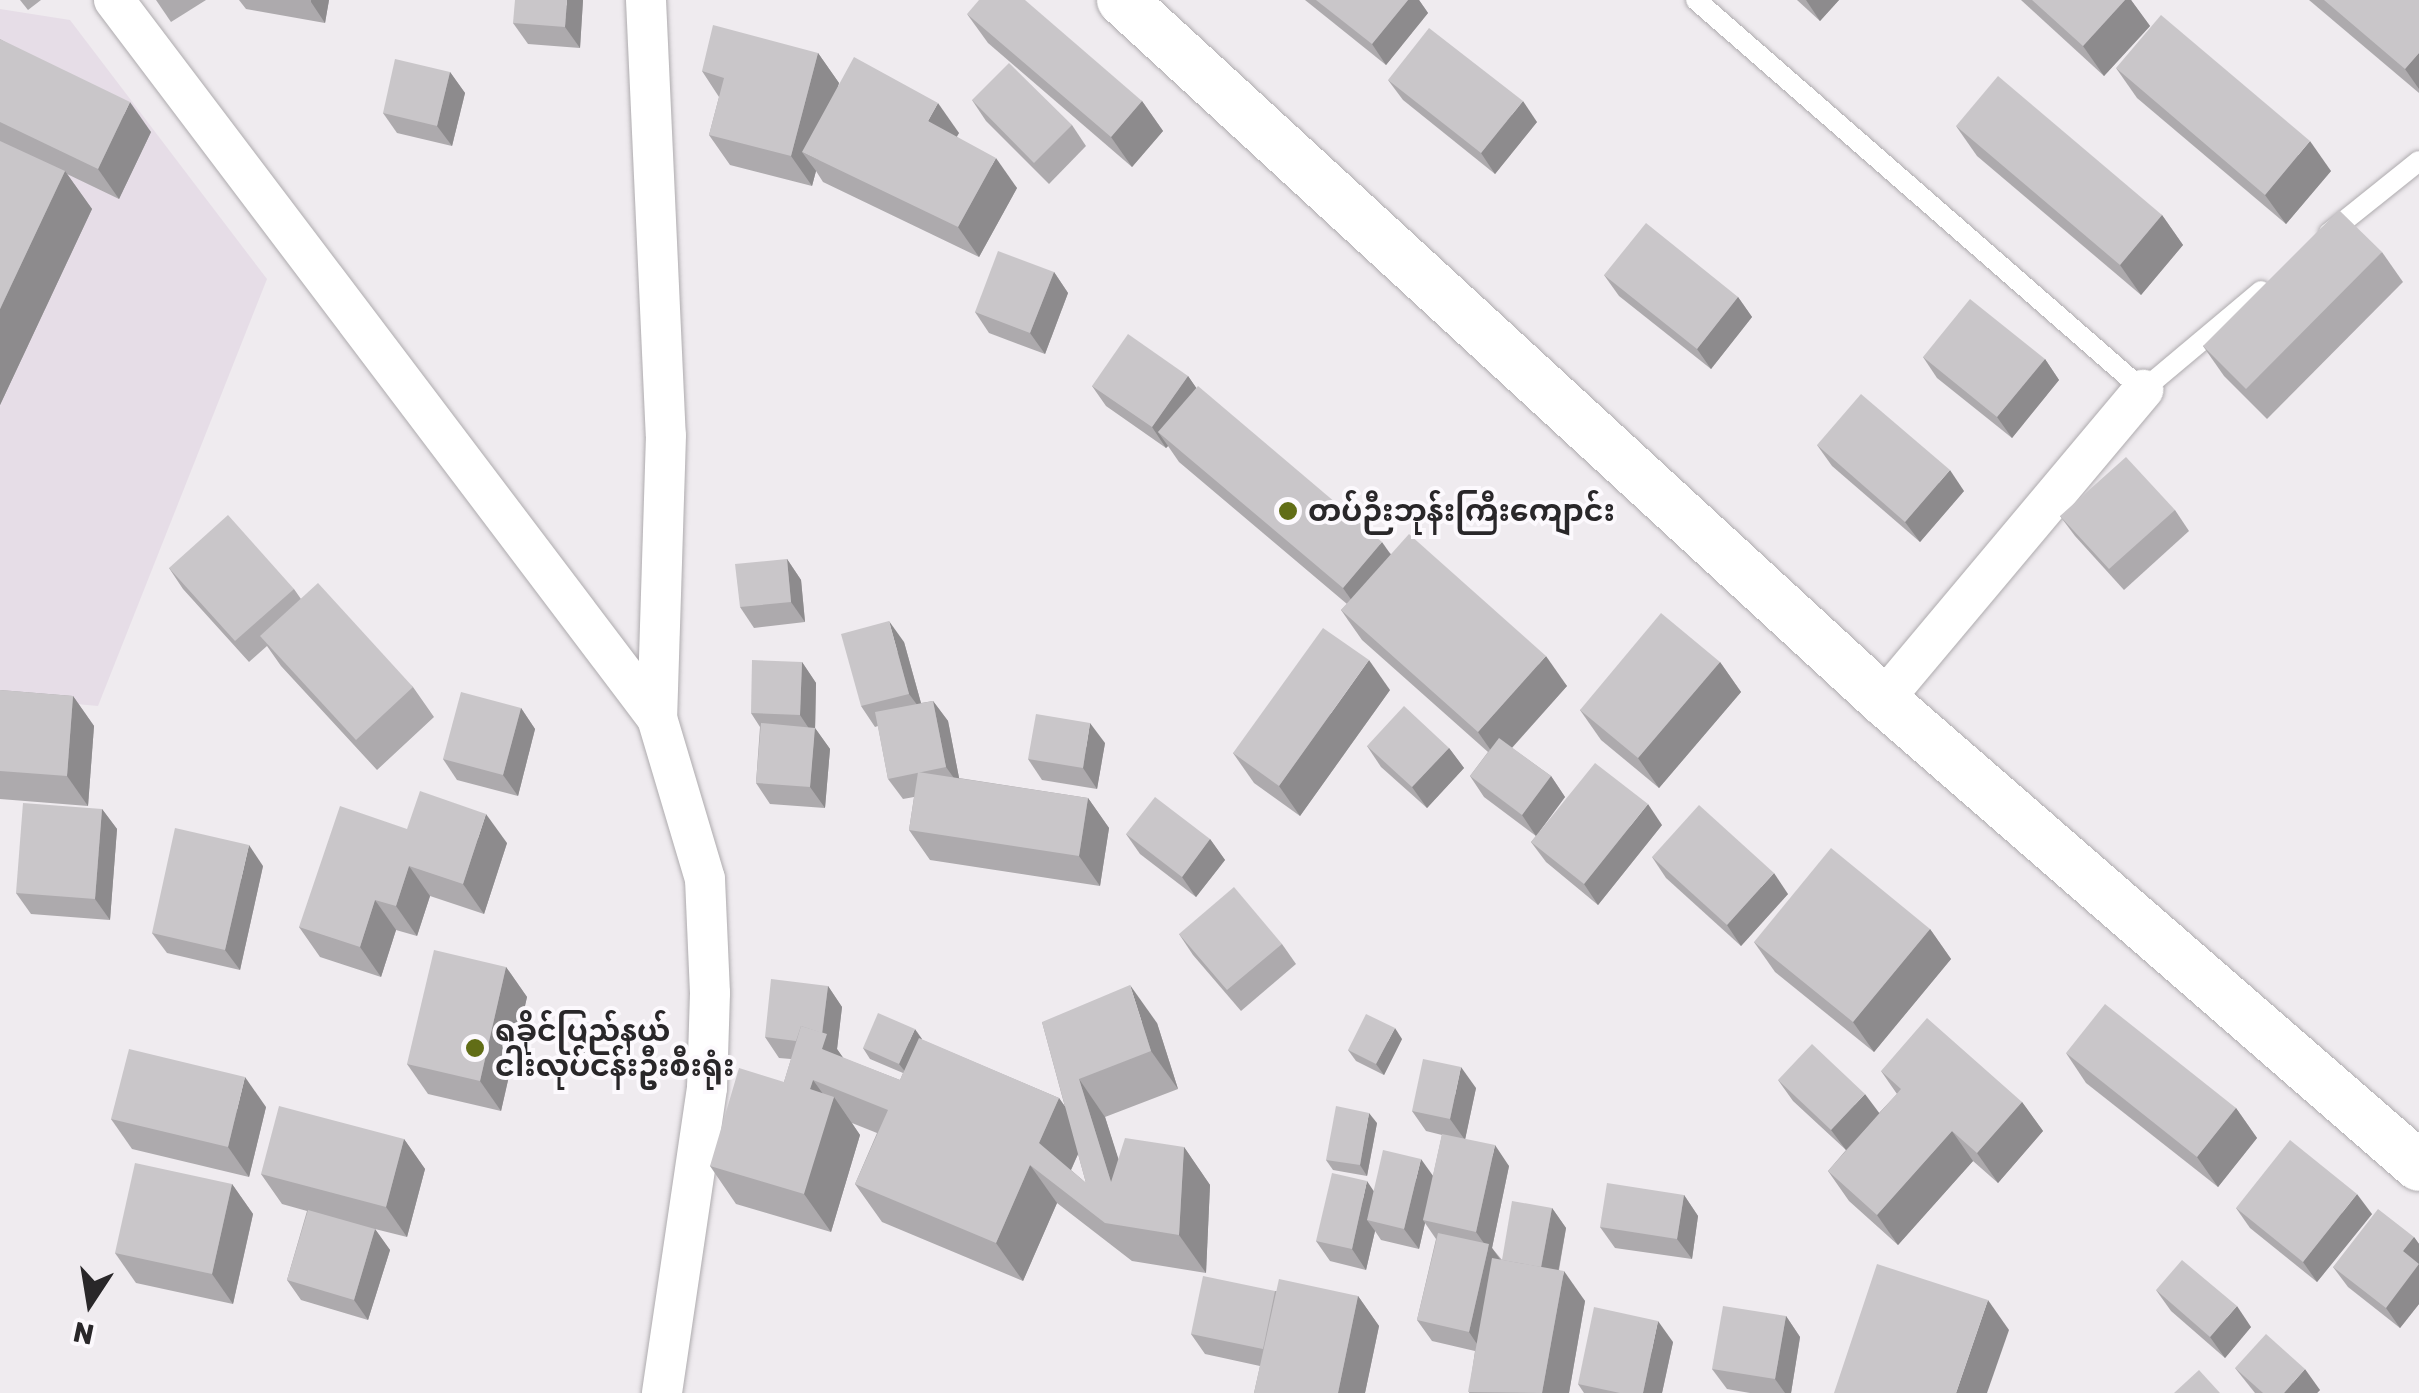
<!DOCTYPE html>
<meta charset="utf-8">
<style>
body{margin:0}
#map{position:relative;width:2419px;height:1393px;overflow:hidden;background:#efebef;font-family:Rubik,"Noto Sans Myanmar",sans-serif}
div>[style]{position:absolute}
.built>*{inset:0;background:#e6dde7}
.roads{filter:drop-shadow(0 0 2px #aeabae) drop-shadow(0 0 2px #aeabae)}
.service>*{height:20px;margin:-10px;padding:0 10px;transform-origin:10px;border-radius:10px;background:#fff}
.minor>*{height:40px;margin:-20px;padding:0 20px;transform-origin:20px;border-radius:20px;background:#fff}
.tertiary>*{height:50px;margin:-25px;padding:0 25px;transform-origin:25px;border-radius:25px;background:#fff}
.wall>*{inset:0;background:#adaaad}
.shaded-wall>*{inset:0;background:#8d8b8d}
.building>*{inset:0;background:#c9c6c9}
.dots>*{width:28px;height:28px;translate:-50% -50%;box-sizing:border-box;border:5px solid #fcf9fd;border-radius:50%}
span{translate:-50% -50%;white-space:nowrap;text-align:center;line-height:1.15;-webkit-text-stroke:8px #fcf9fd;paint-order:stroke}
.poi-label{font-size:30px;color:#292729;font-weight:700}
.left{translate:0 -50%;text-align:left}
.north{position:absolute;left:40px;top:1253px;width:100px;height:100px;-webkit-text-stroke:8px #fcf9fd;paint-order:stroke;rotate:192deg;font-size:28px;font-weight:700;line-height:40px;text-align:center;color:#292729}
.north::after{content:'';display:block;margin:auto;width:35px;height:45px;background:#292729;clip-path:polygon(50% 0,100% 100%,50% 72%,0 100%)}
</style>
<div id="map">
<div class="built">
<div style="clip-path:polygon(0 9px,70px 20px,267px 279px,98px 706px,0 697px)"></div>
</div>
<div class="roads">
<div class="service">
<div style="left:1696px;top:0;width:593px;rotate:41.1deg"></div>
<div style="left:2143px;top:390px;width:154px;rotate:-40deg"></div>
<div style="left:2329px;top:233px;width:115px;rotate:-38.7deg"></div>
</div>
<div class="minor">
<div style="left:114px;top:0;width:900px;rotate:52.9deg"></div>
<div style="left:657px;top:718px;width:168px;rotate:73.4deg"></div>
<div style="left:705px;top:879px;width:114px;rotate:87.5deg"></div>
<div style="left:710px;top:993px;width:95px;rotate:91.8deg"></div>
<div style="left:707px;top:1088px;width:308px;rotate:98.4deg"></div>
<div style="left:646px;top:0;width:435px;rotate:87.4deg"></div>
<div style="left:666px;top:435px;width:283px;rotate:91.8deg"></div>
<div style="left:1883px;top:700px;width:405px;rotate:-50deg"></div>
</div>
<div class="tertiary">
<div style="left:1122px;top:0;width:1034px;rotate:42.61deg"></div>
<div style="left:1883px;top:700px;width:710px;rotate:41deg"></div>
</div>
</div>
<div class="wall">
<div style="clip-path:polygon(20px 0,41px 0,28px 10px)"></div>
<div style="clip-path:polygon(156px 0,206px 0,171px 22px)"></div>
<div style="clip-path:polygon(239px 0,329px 0,325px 23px,246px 9px)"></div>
<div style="clip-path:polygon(583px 0,580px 48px,528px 44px,513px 23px)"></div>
<div style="clip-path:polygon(1305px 0,1419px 0,1428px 13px,1386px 65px)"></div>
<div style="clip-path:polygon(1797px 0,1839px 0,1820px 21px)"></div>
<div style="clip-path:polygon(2021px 0,2131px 0,2150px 26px,2104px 76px)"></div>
<div style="clip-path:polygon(2309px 0,2419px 0,2419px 93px)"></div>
<div style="clip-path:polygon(967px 14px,1142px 101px,1163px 131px,1132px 167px,988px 43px)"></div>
<div style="clip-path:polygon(0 39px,151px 132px,119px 199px,67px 174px,92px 209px,0 405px)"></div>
<div style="clip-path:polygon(818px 53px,839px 83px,837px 88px,959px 133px,956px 136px,1017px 188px,979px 257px,823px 182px,816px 171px,812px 186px,730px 165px,709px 135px,719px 97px,702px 71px)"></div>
<div style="clip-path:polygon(2116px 68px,2331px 171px,2286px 224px,2137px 98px)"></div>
<div style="clip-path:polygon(450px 72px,465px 93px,452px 146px,397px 133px,383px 113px)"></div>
<div style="clip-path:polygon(1388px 80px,1537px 122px,1495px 174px,1403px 100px)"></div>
<div style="clip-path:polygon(972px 100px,1072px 125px,1086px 146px,1049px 184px,986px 121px)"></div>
<div style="clip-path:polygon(1956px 126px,2162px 215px,2183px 245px,2141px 295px,1977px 156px)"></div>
<div style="clip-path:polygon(2382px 252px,2403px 282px,2267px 419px,2224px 376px,2203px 346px)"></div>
<div style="clip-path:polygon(1054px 272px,1068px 293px,1045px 354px,989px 333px,975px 312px)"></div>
<div style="clip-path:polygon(1604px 275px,1738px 297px,1752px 317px,1711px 369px,1619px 296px)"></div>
<div style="clip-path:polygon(1923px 357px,2045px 359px,2059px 380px,2012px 438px,1937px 378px)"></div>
<div style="clip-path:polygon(1188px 376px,1196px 388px,1391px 554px,1567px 686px,1512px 748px,1551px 776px,1565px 797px,1540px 831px,1662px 825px,1598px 905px,1546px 862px,1531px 842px,1536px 836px,1484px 797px,1470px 776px,1488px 752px,1362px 640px,1341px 610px,1347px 604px,1179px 462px,1168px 446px,1166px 448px,1106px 406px,1092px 386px)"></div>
<div style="clip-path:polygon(1817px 445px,1964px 491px,1920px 542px,1832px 466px)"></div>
<div style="clip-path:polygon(2175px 510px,2189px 531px,2124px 590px,2075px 536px,2060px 516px)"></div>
<div style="clip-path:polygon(787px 559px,801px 580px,805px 622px,754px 628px,740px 607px)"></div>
<div style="clip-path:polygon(169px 568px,294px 589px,301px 599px,413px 687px,434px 717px,377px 770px,281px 666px,267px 646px,249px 662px,183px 589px)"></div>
<div style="clip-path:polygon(904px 642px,921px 703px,933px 701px,948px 721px,959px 778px,1088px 798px,1109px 828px,1100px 886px,930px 860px,909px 830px,914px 797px,903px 799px,888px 779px,878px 726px,875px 727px,861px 706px)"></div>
<div style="clip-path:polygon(802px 662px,816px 683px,815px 728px,830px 749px,825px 808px,770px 804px,756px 783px,760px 727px,751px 713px)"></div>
<div style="clip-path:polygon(1720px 662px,1741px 692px,1659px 788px,1601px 740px,1580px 710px)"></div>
<div style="clip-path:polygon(0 690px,73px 696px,94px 726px,88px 806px,0 799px)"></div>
<div style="clip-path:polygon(1390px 690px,1300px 816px,1254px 783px,1233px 753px)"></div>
<div style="clip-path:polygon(521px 708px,535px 729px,518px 796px,457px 780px,443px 759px)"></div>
<div style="clip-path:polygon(1105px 743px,1097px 789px,1042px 780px,1028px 759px)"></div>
<div style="clip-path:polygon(1367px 746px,1449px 748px,1464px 768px,1427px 808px,1381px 767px)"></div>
<div style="clip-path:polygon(102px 809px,117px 829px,110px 920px,31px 914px,16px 893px)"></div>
<div style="clip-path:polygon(407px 829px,507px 843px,484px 914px,430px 896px,417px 936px,396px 930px,381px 977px,320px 957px,299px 927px)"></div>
<div style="clip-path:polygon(1126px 834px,1210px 839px,1225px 860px,1196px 897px,1140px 854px)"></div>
<div style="clip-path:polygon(1652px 857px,1788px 894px,1741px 946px,1666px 878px)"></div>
<div style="clip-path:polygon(263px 866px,240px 970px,167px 953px,152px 933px)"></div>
<div style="clip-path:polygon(1930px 929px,1951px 959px,1874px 1052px,1775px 972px,1754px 942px)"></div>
<div style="clip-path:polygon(1179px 934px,1282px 944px,1296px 964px,1241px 1011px,1193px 955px)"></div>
<div style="clip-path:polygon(506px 967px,527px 997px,501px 1111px,428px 1094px,407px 1064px)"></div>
<div style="clip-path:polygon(evenodd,828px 986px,842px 1007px,837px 1049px,843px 1058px,900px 1080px,903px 1073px,870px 1059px,863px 1048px,922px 1040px,1059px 1098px,1065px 1107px,1042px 1022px,1157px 1023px,1178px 1089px,1105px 1117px,1118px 1159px,1184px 1147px,1210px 1185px,1206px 1273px,1132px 1261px,1057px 1203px,1023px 1281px,882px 1222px,855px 1184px,877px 1133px,852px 1123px,860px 1135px,831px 1232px,736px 1204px,710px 1166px,784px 1082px,791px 1059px,779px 1058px,765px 1037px,828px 986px,1078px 1154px,1086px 1183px,1071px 1170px,1078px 1154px)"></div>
<div style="clip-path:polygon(1402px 1039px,1384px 1075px,1356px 1061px,1348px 1050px)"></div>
<div style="clip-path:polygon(2066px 1053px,2236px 1108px,2257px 1138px,2218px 1187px,2086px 1083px)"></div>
<div style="clip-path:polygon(1881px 1071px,2022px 1102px,2043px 1131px,1998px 1183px,1973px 1161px,1898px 1245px,1849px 1201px,1828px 1171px,1846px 1150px,1793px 1101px,1778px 1080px,1879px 1113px,1897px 1094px)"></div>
<div style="clip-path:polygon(1476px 1088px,1465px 1139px,1509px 1166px,1492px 1248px,1502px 1260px,1552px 1208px,1566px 1228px,1559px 1270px,1585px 1301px,1569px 1393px,1469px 1393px,1475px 1351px,1432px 1341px,1417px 1320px,1436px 1239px,1425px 1223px,1419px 1249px,1381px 1240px,1375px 1231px,1366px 1270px,1330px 1261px,1316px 1241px,1373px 1191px,1433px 1176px,1442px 1135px,1426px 1131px,1412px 1111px)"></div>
<div style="clip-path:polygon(266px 1107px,249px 1177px,132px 1149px,111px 1119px)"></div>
<div style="clip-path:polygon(1377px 1123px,1367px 1176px,1333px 1170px,1326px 1160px)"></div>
<div style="clip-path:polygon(404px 1139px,425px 1169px,407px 1237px,375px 1229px,390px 1250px,368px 1320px,301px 1300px,287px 1280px,307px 1211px,282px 1204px,261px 1174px)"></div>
<div style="clip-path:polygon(232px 1184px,253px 1214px,233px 1304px,136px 1283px,115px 1253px)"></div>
<div style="clip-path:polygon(1684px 1195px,1698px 1216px,1692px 1259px,1615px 1248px,1600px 1227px)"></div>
<div style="clip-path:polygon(2236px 1208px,2372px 1214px,2317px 1282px,2250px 1228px)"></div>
<div style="clip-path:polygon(2414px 1237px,2419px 1244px,2419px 1304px,2400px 1328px,2348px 1287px,2333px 1267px)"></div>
<div style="clip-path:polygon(2156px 1290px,2251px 1327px,2225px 1358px,2171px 1311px)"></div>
<div style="clip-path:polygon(1275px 1291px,1358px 1296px,1379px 1326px,1365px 1393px,1254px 1393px,1260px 1366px,1205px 1354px,1191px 1334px)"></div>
<div style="clip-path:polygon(1786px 1316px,1800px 1337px,1791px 1393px,1750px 1393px,1727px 1389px,1712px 1369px)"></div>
<div style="clip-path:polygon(1673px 1342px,1662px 1393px,1584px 1393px,1578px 1384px)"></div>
<div style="clip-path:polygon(2235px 1368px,2320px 1390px,2317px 1393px,2255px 1393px)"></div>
</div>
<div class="shaded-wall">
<div style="clip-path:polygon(311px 0,329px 0,325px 23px,311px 2px)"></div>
<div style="clip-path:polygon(567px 0,583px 0,580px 48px,565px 27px)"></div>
<div style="clip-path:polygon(1408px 0,1419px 0,1428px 13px,1386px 65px,1372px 44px)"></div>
<div style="clip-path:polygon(1806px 0,1839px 0,1820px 21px)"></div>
<div style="clip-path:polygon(2125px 0,2131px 0,2150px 26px,2104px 76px,2083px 46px)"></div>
<div style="clip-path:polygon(818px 53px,839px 83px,819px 160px,802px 152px,816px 171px,812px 186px,791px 156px)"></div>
<div style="clip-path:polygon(2419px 53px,2419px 89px,2405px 69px)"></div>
<div style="clip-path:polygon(450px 72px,465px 93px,452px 146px,437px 126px)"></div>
<div style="clip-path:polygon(1142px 101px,1163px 131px,1132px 167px,1111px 137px)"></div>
<div style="clip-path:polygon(1523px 101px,1537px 122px,1495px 174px,1481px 153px)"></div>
<div style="clip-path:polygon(130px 102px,151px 132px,119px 199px,98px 169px)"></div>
<div style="clip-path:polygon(938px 103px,959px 133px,949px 151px,928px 121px)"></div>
<div style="clip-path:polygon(2310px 141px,2331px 171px,2286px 224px,2265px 195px)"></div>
<div style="clip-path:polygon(996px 158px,1017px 188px,979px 257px,958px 227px)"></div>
<div style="clip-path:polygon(65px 171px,92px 209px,0 405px,0 309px)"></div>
<div style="clip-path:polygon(2162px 215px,2183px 245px,2141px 295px,2120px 265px)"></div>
<div style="clip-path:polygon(1054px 272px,1068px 293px,1045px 354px,1030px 333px)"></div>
<div style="clip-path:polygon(1738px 297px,1752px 317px,1711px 369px,1697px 349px)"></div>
<div style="clip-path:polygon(2045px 359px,2059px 380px,2012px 438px,1997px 417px)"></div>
<div style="clip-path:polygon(1188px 376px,1202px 396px,1158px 432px,1168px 446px,1166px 448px,1152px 427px)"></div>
<div style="clip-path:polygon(1950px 470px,1964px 491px,1920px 542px,1905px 522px)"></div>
<div style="clip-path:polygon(1382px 542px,1403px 572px,1364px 618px,1343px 588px)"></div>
<div style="clip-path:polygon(787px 559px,801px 580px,805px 622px,791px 602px)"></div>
<div style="clip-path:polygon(889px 621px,904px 642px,924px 714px,909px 694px)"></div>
<div style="clip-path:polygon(1546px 656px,1567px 686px,1499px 762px,1478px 732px)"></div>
<div style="clip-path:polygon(1369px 660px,1390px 690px,1300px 816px,1279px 786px)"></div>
<div style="clip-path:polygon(802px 662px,816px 683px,815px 733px,815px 728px,830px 749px,825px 808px,810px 787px,814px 736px,800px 715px)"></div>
<div style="clip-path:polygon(1720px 662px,1741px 692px,1659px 788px,1638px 758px)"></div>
<div style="clip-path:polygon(73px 696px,94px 726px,88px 806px,67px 776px)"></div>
<div style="clip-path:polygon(933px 701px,948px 721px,961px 788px,946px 767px)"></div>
<div style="clip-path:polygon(521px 708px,535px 729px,518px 796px,503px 775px)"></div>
<div style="clip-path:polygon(1090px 723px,1105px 743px,1097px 789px,1083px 768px)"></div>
<div style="clip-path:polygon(1449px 748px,1464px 768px,1427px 808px,1412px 787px)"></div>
<div style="clip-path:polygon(1551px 776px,1565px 797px,1536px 836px,1522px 815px)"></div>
<div style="clip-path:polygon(1088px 798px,1109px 828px,1100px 886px,1079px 856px)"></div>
<div style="clip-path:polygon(1648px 804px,1662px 825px,1598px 905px,1584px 884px)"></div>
<div style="clip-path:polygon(102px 809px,117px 829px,110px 920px,95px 899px)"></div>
<div style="clip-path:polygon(486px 814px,507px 843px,484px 914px,463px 884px)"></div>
<div style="clip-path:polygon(1210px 839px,1225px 860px,1196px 897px,1182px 877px)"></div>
<div style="clip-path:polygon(249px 845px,263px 866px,240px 970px,225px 950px)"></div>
<div style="clip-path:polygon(409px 866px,430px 896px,417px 936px,396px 906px)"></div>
<div style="clip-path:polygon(1774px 873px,1788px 894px,1741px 946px,1727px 925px)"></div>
<div style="clip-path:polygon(375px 900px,396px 930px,381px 977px,360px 947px)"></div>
<div style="clip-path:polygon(1930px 929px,1951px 959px,1874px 1052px,1853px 1022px)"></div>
<div style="clip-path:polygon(506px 967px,527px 997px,501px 1111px,480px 1081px)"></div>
<div style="clip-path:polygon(1130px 985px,1157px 1023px,1178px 1089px,1151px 1051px)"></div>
<div style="clip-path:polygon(828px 986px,842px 1007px,837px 1049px,854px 1073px,822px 1049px,821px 1044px)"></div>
<div style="clip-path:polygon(1395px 1028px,1402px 1039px,1384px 1075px,1376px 1064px)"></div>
<div style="clip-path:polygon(915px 1029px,922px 1039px,907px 1074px,899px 1064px)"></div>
<div style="clip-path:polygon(1461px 1067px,1476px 1088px,1465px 1140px,1450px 1119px)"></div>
<div style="clip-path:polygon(245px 1077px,266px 1107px,249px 1177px,228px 1147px)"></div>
<div style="clip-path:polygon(1079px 1079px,1105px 1117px,1138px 1220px,1111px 1182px)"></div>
<div style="clip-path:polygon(813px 1080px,831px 1105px,834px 1097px,860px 1135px,831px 1232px,804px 1194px,810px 1089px)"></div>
<div style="clip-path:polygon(1865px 1094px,1880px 1114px,1846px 1150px,1831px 1130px)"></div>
<div style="clip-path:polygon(1059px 1098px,1086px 1136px,1066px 1181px,1039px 1143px)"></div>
<div style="clip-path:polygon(2022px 1102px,2043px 1131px,1998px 1183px,1977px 1153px)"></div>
<div style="clip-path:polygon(2236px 1108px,2257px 1138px,2218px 1187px,2197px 1157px)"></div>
<div style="clip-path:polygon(1369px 1113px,1377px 1123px,1367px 1176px,1360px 1165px)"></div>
<div style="clip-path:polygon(1952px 1131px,1973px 1161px,1898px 1245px,1877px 1215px)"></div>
<div style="clip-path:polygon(404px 1139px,425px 1169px,407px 1237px,386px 1207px)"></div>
<div style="clip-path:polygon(1495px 1145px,1509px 1166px,1492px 1248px,1504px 1265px,1483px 1353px,1469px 1332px,1488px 1249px,1476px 1232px)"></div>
<div style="clip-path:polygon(1184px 1147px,1210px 1185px,1206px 1273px,1179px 1235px)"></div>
<div style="clip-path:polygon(1421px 1159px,1436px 1180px,1423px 1220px,1425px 1223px,1419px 1249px,1404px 1229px)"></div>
<div style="clip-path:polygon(1030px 1165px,1057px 1203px,1023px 1281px,996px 1243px)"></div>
<div style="clip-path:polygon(1367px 1181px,1381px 1202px,1367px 1220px,1375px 1231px,1366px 1270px,1352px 1249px)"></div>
<div style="clip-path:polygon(232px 1184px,253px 1214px,233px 1304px,212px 1274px)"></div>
<div style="clip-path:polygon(2357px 1194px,2372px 1214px,2317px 1282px,2303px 1262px)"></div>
<div style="clip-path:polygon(1684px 1195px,1698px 1216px,1692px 1259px,1677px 1239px)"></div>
<div style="clip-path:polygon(1552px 1208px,1566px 1228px,1555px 1289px,1541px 1268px)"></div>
<div style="clip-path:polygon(375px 1229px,390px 1250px,368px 1320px,354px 1300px)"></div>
<div style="clip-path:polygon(2414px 1237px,2419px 1244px,2419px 1304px,2400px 1328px,2386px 1308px,2403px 1251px)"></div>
<div style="clip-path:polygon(1564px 1271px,1585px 1301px,1569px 1393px,1542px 1393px)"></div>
<div style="clip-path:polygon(1358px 1296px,1379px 1326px,1365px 1393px,1338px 1393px)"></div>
<div style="clip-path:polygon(1988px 1300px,2009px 1330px,1987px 1393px,1956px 1393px)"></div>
<div style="clip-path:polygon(2237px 1306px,2251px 1327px,2225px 1358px,2210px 1337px)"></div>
<div style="clip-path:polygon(1786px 1316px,1800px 1337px,1791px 1393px,1785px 1393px,1775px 1379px)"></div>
<div style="clip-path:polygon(1658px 1321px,1673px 1342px,1662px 1393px,1643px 1393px)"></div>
<div style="clip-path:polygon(2305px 1369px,2320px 1390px,2317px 1393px,2284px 1393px)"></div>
</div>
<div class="building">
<div style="clip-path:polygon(515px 0,567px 0,565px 27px,513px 23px)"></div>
<div style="clip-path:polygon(979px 0,1025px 0,1142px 101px,1111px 137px,967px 14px)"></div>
<div style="clip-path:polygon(1316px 0,1408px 0,1372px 44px)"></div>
<div style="clip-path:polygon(2032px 0,2125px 0,2083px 46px)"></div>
<div style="clip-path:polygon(2324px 0,2419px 0,2419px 53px,2405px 69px)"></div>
<div style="clip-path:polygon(2161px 15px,2310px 141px,2265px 195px,2116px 68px)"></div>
<div style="clip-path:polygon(713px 25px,818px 53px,791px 156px,709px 135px,724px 78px,702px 71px)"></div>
<div style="clip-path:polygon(1429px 28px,1523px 101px,1481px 153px,1388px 80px)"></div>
<div style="clip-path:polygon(0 39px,130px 102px,98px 169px,0 122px)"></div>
<div style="clip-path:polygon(854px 57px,938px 103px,928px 121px,996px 158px,958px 227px,802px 152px)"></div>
<div style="clip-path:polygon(395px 59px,450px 72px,437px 126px,383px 113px)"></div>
<div style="clip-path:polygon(1009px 63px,1072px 125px,1034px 163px,972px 100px)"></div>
<div style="clip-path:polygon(1998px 76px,2162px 215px,2120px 265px,1956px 126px)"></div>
<div style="clip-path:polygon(0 141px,65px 171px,0 309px)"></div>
<div style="clip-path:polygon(2339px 210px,2382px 252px,2246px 389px,2203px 346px)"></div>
<div style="clip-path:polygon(1646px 223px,1738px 297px,1697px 349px,1604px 275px)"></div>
<div style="clip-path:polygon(998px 251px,1054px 272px,1030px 333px,975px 312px)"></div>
<div style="clip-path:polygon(1970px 299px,2045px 359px,1997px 417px,1923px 357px)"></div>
<div style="clip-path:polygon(1128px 334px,1188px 376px,1152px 427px,1092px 386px)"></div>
<div style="clip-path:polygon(1198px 386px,1382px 542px,1343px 588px,1158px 432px)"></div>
<div style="clip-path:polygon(1861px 394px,1950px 470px,1905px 522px,1817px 445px)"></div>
<div style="clip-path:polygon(2126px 457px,2175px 510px,2109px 569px,2060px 516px)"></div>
<div style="clip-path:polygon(228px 515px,294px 589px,235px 641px,169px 568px)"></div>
<div style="clip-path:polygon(1409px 534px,1546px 656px,1478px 732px,1341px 610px)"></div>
<div style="clip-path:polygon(787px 559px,791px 602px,740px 607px,735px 564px)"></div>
<div style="clip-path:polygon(318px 583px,413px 687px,356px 740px,260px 636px)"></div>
<div style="clip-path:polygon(1661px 613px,1720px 662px,1638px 758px,1580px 710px)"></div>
<div style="clip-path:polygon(889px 621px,909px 694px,861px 706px,841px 634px)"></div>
<div style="clip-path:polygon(1323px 628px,1369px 660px,1279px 786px,1233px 753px)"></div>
<div style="clip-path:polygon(752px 660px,802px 662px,800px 715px,751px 713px)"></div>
<div style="clip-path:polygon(0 690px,73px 696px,67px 776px,0 771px)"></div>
<div style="clip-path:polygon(461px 692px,521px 708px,503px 775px,443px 759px)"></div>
<div style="clip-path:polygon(933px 701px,946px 767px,888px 779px,875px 712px)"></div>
<div style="clip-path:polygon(1404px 706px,1449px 748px,1412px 787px,1367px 746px)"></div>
<div style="clip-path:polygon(1036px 714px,1090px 723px,1083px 768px,1028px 759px)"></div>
<div style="clip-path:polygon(761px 723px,815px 728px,810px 787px,756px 783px)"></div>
<div style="clip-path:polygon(1499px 738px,1551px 776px,1522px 815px,1470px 776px)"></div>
<div style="clip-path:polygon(1595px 763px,1648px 804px,1584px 884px,1531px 842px)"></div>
<div style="clip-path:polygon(918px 772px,1088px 798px,1079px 856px,909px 830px)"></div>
<div style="clip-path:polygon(420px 791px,486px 814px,463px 884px,409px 866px,396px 906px,375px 900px,360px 947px,299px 927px,340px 806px,407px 829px)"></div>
<div style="clip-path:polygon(1155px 797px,1210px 839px,1182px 877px,1126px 834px)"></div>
<div style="clip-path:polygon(23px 803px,102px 809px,95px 899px,16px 893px)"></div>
<div style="clip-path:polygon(1699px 805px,1774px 873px,1727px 925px,1652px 857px)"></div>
<div style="clip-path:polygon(175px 828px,249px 845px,225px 950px,152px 933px)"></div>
<div style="clip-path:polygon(1831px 848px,1930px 929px,1853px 1022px,1754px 942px)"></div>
<div style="clip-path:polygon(1234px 887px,1282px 944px,1227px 990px,1179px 934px)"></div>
<div style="clip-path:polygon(434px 950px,506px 967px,480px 1081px,407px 1064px)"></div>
<div style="clip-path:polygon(771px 979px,828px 986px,822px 1033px,801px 1026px,796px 1041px,765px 1037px)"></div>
<div style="clip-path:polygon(1130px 985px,1151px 1051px,1079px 1079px,1111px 1182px,1125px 1138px,1184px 1147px,1179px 1235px,1105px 1223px,1030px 1165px,996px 1243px,855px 1184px,888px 1110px,813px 1080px,810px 1089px,834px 1097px,804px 1194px,710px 1166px,739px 1068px,784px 1082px,801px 1026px,827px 1034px,822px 1049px,900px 1080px,919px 1038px,1059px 1098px,1039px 1143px,1086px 1183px,1042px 1022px)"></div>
<div style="clip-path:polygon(2105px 1004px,2236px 1108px,2197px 1157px,2066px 1053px)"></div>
<div style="clip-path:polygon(878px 1013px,915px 1029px,899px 1064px,863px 1048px)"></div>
<div style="clip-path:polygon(1366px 1014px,1395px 1028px,1376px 1064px,1348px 1050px)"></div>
<div style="clip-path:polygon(1927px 1018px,2022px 1102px,1977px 1153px,1952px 1131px,1877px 1215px,1828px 1171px,1901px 1089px,1881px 1071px)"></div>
<div style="clip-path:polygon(1812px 1044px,1865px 1094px,1831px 1130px,1778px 1080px)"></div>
<div style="clip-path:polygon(129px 1049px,245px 1077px,228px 1147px,111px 1119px)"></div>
<div style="clip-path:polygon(1423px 1059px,1461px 1067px,1450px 1119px,1412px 1111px)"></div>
<div style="clip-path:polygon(279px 1106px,404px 1139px,386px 1207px,261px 1174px)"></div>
<div style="clip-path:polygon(1336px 1106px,1369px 1113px,1360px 1165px,1326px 1160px)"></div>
<div style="clip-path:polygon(1442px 1134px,1495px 1145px,1476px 1232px,1423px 1220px)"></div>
<div style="clip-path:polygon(2290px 1140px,2357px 1194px,2303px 1262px,2236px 1208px)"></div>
<div style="clip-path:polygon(1383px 1150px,1421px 1159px,1404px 1229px,1367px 1220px)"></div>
<div style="clip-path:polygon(135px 1163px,232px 1184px,212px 1274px,115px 1253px)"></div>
<div style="clip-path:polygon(1332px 1173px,1367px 1181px,1352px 1249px,1316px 1241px)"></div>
<div style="clip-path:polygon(1607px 1183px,1684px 1195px,1677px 1239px,1600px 1227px)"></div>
<div style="clip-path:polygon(1512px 1201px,1552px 1208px,1541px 1267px,1502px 1260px)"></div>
<div style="clip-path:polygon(2378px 1209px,2414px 1237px,2403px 1251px,2419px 1264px,2386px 1308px,2333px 1267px)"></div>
<div style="clip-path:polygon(308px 1210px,375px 1229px,354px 1300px,287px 1280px)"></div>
<div style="clip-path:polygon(1438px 1233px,1489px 1244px,1469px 1332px,1417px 1320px)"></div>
<div style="clip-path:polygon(1492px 1258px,1564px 1271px,1542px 1393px,1468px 1392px)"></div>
<div style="clip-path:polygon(2182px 1260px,2237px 1306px,2210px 1337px,2156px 1290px)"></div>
<div style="clip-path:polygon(1877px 1264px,1988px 1300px,1956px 1393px,1834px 1393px)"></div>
<div style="clip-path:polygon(1203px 1276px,1275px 1291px,1263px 1349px,1191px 1334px)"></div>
<div style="clip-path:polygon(1279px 1279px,1358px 1296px,1338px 1393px,1254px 1393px)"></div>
<div style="clip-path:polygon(1723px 1306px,1786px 1316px,1775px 1379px,1712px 1369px)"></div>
<div style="clip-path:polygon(1594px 1307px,1658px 1321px,1643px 1393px,1620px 1393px,1578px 1384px)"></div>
<div style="clip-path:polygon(2266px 1334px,2305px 1369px,2284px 1393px,2263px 1393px,2235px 1368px)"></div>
<div style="clip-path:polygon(2199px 1370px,2220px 1393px,2174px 1393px)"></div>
</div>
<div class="dots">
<div style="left:1288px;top:511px;background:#616d16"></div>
<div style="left:475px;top:1048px;background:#616d16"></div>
</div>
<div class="poi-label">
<span class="left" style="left:1308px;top:511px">တပ်ဉီးဘုန်းကြီးကျောင်း</span>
<span class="left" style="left:495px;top:1048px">ရခိုင်ပြည်နယ်<br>ငါးလုပ်ငန်းဦးစီးရုံး</span>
</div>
<div class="north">N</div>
</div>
